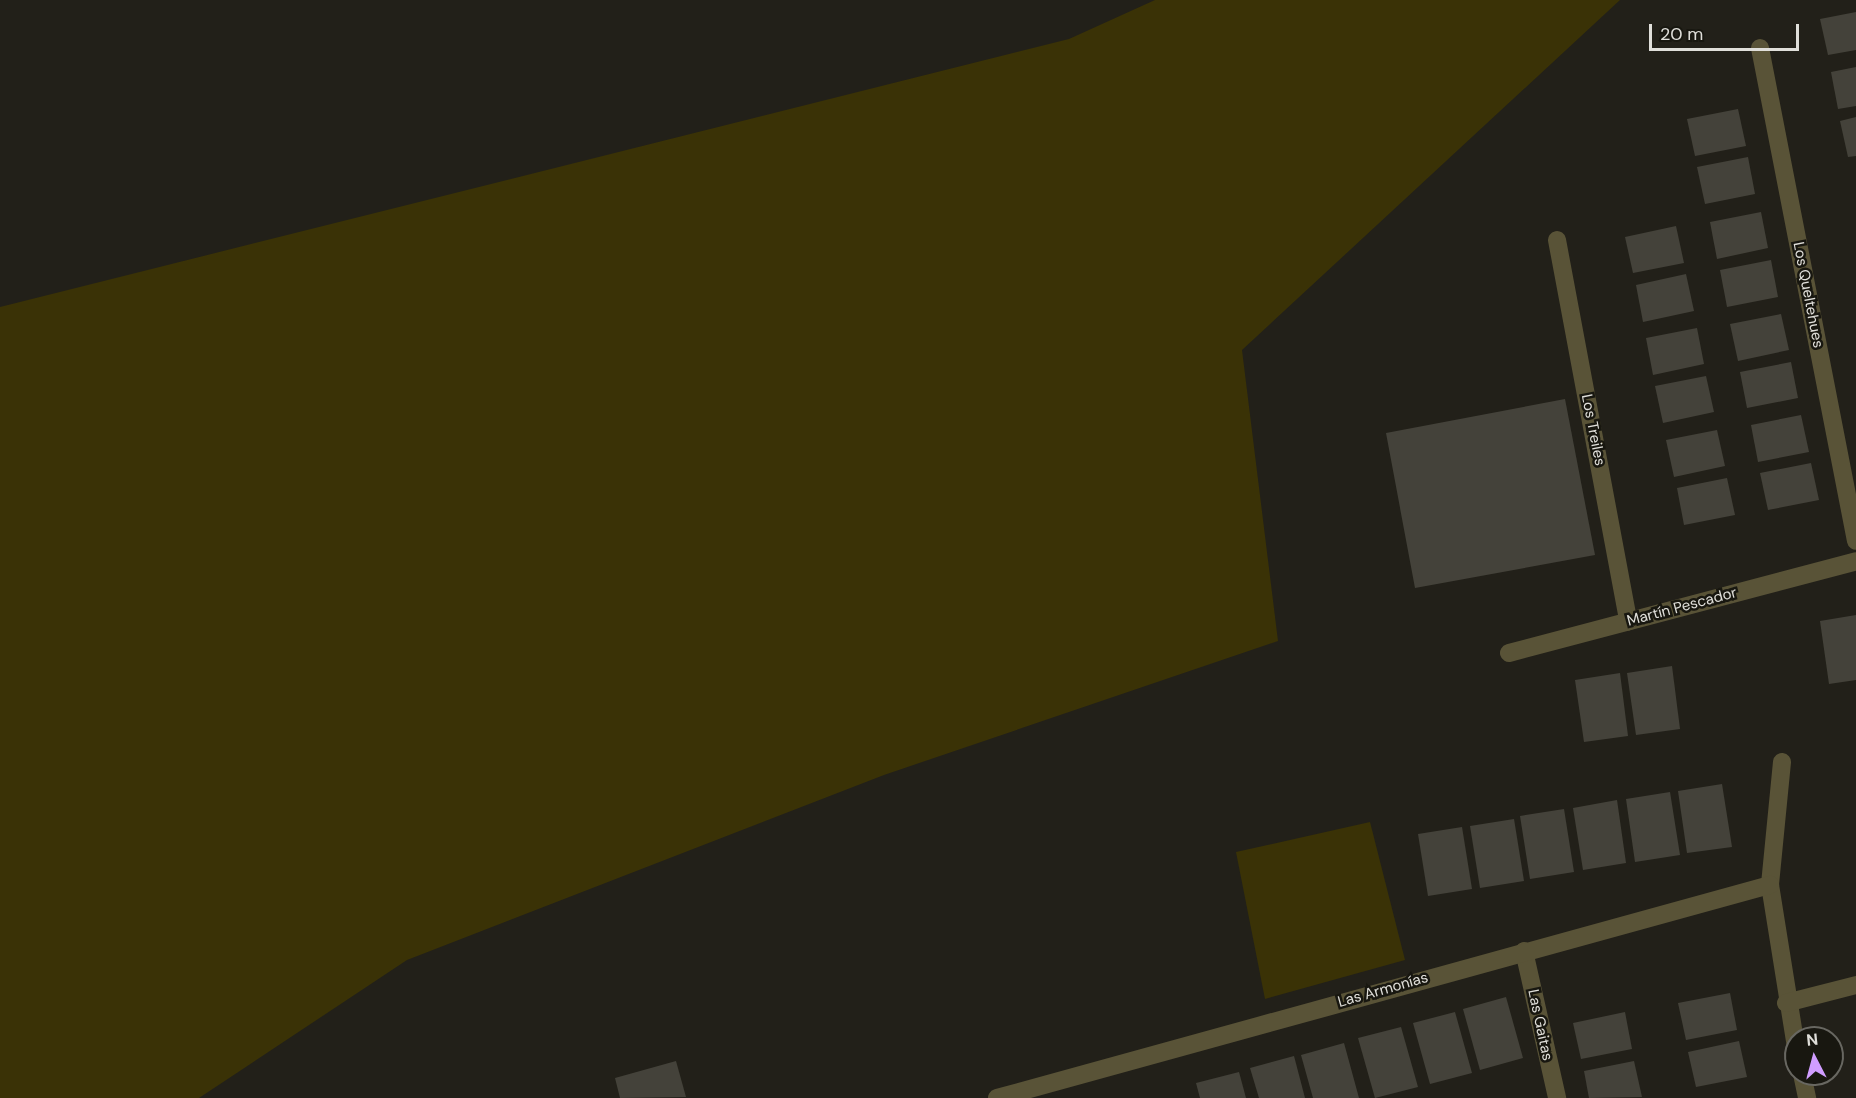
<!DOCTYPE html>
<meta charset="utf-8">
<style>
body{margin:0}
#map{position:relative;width:1856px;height:1098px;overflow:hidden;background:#222019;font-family:"DM Sans",sans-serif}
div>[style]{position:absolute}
.green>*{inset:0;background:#3a3206}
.building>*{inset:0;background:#44423a}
.street>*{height:18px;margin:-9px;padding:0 9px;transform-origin:9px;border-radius:9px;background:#595337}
span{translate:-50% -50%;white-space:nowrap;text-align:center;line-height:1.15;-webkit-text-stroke:5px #181710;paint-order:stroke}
.street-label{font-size:15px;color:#e0dfda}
.north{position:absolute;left:1784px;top:1026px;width:60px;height:60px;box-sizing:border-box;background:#181710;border:2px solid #686761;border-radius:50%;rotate:354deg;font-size:16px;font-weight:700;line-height:24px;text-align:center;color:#e0dfda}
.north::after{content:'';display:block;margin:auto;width:21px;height:27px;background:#d09dff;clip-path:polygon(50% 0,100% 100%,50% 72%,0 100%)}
.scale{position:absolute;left:1649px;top:24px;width:150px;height:27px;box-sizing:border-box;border:3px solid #e0dfda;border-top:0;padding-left:8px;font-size:18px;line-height:21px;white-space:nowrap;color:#e0dfda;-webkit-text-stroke:4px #181710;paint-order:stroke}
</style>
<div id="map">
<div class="green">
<div style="clip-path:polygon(1155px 0,1620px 0,1242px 350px,1278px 641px,884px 775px,407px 960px,199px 1098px,0 1098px,0 307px,1069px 39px)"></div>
<div style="clip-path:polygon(1370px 822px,1405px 960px,1265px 999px,1236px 852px)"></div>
</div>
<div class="building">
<div style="clip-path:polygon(1856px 12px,1856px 50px,1828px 55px,1820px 19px)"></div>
<div style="clip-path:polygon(1856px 67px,1856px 106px,1838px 109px,1831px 72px)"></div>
<div style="clip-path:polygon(1738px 109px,1746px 146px,1695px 156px,1687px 119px)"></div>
<div style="clip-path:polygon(1856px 117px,1856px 156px,1848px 157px,1840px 121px)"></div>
<div style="clip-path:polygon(1748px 157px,1755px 194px,1705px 204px,1697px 167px)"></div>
<div style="clip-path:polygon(1761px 212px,1768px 248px,1717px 259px,1710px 222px)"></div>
<div style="clip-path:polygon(1676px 226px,1684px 263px,1633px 273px,1625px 237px)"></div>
<div style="clip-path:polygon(1771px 260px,1778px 297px,1727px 307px,1720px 270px)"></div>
<div style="clip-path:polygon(1686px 274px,1694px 311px,1643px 322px,1636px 285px)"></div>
<div style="clip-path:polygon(1781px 314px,1789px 350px,1738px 361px,1730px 324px)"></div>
<div style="clip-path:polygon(1697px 328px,1704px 364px,1653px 375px,1646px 338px)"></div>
<div style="clip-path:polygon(1791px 362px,1798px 398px,1747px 408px,1740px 372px)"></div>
<div style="clip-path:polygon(1706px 376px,1714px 412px,1663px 423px,1655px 386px)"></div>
<div style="clip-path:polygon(1565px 399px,1595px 555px,1415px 588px,1386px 433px)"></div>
<div style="clip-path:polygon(1801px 415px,1809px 452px,1758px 462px,1751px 425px)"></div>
<div style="clip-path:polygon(1717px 430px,1725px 466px,1674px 477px,1666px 440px)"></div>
<div style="clip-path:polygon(1811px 463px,1819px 500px,1768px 510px,1760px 473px)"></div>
<div style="clip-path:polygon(1727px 478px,1735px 515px,1684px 525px,1677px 488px)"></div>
<div style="clip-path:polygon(1856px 615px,1856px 680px,1829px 684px,1820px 621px)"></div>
<div style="clip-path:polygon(1672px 666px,1680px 729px,1636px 735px,1627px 673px)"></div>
<div style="clip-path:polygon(1620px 673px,1628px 736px,1584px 742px,1575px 680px)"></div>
<div style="clip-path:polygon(1722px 784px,1732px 847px,1687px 853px,1678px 791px)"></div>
<div style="clip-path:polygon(1670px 792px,1680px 855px,1635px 862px,1626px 799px)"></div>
<div style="clip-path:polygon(1617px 800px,1626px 863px,1583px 870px,1573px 808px)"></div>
<div style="clip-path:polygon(1564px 809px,1574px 872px,1530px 879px,1520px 816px)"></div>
<div style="clip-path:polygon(1514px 819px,1524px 881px,1480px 888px,1470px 826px)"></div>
<div style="clip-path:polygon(1462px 827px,1472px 889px,1428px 896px,1418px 834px)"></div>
<div style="clip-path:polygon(1730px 993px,1737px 1030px,1686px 1040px,1678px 1003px)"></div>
<div style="clip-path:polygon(1506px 997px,1523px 1058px,1480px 1070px,1463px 1009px)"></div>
<div style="clip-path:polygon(1455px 1012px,1472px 1073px,1430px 1084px,1413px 1023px)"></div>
<div style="clip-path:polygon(1625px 1012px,1632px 1049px,1581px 1059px,1573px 1023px)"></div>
<div style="clip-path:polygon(1401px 1027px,1418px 1087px,1375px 1098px,1358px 1038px)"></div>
<div style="clip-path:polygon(1739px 1041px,1747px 1077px,1696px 1087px,1688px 1052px)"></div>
<div style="clip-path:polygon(1344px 1043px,1359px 1098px,1313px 1098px,1301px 1055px)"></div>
<div style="clip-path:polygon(1294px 1056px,1305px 1098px,1259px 1098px,1250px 1068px)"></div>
<div style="clip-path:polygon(676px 1061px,686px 1097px,620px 1098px,615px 1078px)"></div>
<div style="clip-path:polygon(1634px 1061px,1642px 1097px,1589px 1098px,1584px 1071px)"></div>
<div style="clip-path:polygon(1239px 1072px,1246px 1098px,1200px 1098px,1196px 1083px)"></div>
</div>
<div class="street">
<div style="left:1760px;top:48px;width:502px;rotate:78.98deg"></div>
<div style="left:1557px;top:240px;width:388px;rotate:79.4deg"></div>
<div style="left:1509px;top:653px;width:359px;rotate:-14.8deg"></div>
<div style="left:1782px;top:762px;width:124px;rotate:95.6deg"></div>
<div style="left:1770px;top:885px;width:164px;rotate:80.9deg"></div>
<div style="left:1524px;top:951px;width:151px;rotate:77.3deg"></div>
<div style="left:1786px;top:1003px;width:72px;rotate:-14.4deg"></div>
<div style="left:1802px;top:1074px;width:25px;rotate:78deg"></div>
<div style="left:997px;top:1098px;width:802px;rotate:-15.41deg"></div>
</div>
<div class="street-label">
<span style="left:1808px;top:295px;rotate:79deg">Los Queltehues</span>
<span style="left:1593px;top:430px;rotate:79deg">Los Treiles</span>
<span style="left:1682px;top:607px;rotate:-15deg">Martín Pescador</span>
<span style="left:1383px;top:990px;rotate:-16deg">Las Armonías</span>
<span style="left:1540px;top:1025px;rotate:78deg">Las Gaitas</span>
</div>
<div class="north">N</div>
<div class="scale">20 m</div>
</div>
